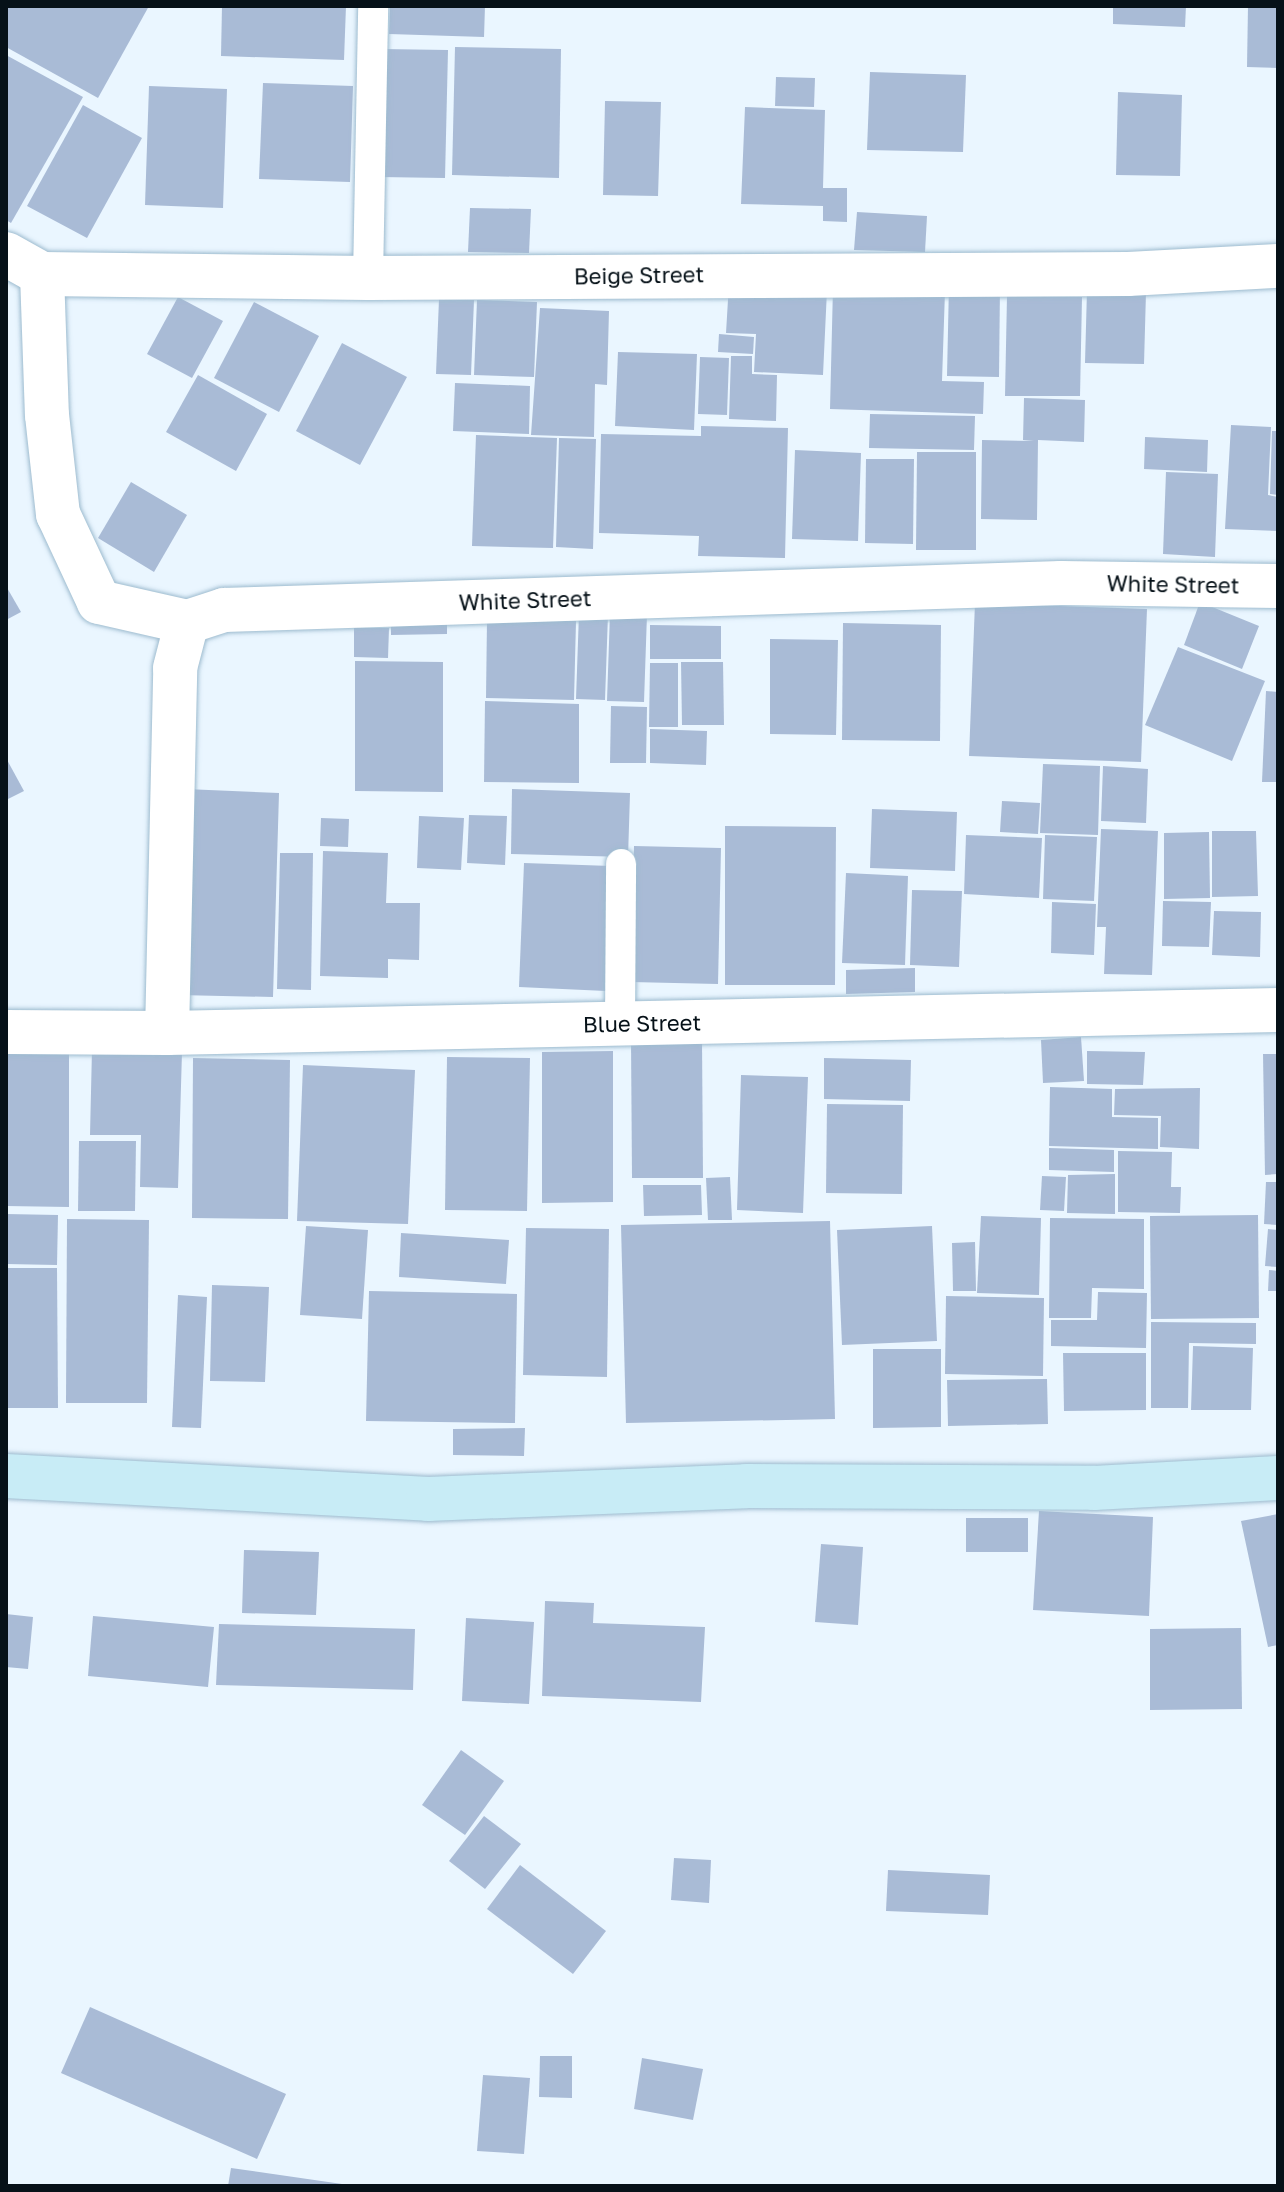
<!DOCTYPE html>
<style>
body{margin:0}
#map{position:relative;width:1284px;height:2192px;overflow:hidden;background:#eaf6ff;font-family:"Golos Text",sans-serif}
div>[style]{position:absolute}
.building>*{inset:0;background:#a9bbd6}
.roads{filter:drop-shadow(0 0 2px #9dbbcf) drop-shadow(0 0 2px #9dbbcf)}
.lane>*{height:30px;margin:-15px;padding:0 15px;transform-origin:15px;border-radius:15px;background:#fff}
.street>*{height:44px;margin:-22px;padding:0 22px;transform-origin:22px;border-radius:22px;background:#fff}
.secondary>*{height:44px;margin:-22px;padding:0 22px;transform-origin:22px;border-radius:22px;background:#c8ecf6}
span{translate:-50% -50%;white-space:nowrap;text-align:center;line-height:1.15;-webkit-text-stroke:7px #fff;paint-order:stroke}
.street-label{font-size:22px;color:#061118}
.frame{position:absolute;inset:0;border:8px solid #061118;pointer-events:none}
</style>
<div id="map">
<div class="building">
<div style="clip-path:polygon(7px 6px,149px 6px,98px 98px,6px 47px)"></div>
<div style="clip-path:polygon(222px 6px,346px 6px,344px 60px,221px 56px)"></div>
<div style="clip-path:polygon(390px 6px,485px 6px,484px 37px,389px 34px)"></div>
<div style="clip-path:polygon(1113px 6px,1186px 6px,1185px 27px,1113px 24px)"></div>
<div style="clip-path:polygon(1248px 6px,1278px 6px,1278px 68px,1247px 67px)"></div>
<div style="clip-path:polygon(455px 47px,561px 49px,559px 178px,452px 175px)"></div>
<div style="clip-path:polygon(382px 49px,448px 50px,445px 178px,380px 177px)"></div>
<div style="clip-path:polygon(6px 55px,83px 97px,11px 223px,6px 220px)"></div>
<div style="clip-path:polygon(870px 72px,966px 75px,963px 152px,867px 150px)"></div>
<div style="clip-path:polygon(776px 77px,815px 78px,814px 107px,775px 106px)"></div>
<div style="clip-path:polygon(263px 83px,353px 86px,350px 182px,259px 179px)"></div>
<div style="clip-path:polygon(149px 86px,227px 89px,223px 208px,145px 205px)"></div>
<div style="clip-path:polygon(1118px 92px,1182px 95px,1180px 176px,1116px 175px)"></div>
<div style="clip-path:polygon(605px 101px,661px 102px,658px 196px,603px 195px)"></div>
<div style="clip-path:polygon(83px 105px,142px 138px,87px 238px,27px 206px)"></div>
<div style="clip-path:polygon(745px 107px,825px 110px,823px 188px,847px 188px,847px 222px,823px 221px,823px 206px,741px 204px)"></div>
<div style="clip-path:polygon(470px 208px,531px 209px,529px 253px,468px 252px)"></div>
<div style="clip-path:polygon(857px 212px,927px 216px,925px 252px,854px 250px)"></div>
<div style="clip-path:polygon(729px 283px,827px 290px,823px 375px,754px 372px,756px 334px,726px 333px)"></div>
<div style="clip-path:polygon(949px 284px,1000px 285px,999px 377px,947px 376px)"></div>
<div style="clip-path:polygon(833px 287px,945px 291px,942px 381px,984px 382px,983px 414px,830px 409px)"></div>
<div style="clip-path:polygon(1087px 290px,1146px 292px,1144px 364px,1085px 363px)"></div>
<div style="clip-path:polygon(1007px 296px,1082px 297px,1080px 396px,1005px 396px)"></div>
<div style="clip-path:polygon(178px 297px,223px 321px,192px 378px,147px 354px)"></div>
<div style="clip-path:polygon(439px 299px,474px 300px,471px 375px,436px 374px)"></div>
<div style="clip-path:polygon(477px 300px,537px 302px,534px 377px,474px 375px)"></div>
<div style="clip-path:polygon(254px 302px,319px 336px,279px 412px,214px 378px)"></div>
<div style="clip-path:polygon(540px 308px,609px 311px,607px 385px,595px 384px,594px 437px,531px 435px)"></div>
<div style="clip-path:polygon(719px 334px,754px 337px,753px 354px,718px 352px)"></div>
<div style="clip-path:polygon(342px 343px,407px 377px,360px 465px,296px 431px)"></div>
<div style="clip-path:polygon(618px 352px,697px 354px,694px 430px,615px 426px)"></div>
<div style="clip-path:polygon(731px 356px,752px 356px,752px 374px,777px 375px,776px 421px,729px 419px)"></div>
<div style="clip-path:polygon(700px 357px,729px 358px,727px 415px,698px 414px)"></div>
<div style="clip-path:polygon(198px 375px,267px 414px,236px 471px,166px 432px)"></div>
<div style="clip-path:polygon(455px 383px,530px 386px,529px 434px,453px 431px)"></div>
<div style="clip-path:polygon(1024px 398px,1085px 400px,1084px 442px,1038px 440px,1037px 520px,981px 519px,982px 440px,1034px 441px,1023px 440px)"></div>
<div style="clip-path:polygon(870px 414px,975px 416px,974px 450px,869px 448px)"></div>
<div style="clip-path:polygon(1231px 425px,1271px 427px,1268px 495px,1278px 497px,1278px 531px,1225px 529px)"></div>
<div style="clip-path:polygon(701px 426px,788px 428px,785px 558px,698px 556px,699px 536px,599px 533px,601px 434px,701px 436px)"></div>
<div style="clip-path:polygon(1272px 431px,1278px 431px,1278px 495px,1270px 494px)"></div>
<div style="clip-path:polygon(476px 435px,557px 438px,553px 548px,472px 546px)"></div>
<div style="clip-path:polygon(1145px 437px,1208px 440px,1207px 472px,1144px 469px)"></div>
<div style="clip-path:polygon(559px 438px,596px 439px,593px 549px,556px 547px)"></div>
<div style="clip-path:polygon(795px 450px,861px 453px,858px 541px,792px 539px)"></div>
<div style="clip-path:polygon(917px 452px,976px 452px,976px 550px,916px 550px)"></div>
<div style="clip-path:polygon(866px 459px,914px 459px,913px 544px,865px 543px)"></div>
<div style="clip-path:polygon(1166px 472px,1218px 474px,1215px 557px,1163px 554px)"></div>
<div style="clip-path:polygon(131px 482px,187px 515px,154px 572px,98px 538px)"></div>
<div style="clip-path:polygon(6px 586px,21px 612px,6px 620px)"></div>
<div style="clip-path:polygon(1200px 602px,1259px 626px,1242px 669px,1184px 645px)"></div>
<div style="clip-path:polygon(975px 603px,1147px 609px,1141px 762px,969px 756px)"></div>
<div style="clip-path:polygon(391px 607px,447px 607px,447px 634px,391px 635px)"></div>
<div style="clip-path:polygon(579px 613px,608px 614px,605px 700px,576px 699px)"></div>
<div style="clip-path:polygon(610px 613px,647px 614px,644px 702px,607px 701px)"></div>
<div style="clip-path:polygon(487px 620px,576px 621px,574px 700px,486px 698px)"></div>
<div style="clip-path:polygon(843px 623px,941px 625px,940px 741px,842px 740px)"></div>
<div style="clip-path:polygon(650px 625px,721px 626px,721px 659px,650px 659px)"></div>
<div style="clip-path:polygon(354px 628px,389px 628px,388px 658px,354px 657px)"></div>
<div style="clip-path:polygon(770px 639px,838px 640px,836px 735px,770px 734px)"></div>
<div style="clip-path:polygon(1178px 647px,1265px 681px,1232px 761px,1145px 725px)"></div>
<div style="clip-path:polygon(355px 661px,443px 662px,443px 792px,355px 791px)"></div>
<div style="clip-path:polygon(681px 662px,723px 662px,724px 725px,682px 725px)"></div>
<div style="clip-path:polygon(650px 663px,678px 663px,678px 727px,649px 727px)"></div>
<div style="clip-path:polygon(1266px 691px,1278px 692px,1278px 782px,1262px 782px)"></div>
<div style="clip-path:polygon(485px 701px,579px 704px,579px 783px,484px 782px)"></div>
<div style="clip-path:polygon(611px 706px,647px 707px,646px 763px,610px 763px)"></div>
<div style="clip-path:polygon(650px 729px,707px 731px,706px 765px,650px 763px)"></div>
<div style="clip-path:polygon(6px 758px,24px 791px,6px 800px)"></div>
<div style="clip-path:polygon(1043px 764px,1100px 766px,1098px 835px,1040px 833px)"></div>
<div style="clip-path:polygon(1103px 766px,1148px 769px,1146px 823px,1101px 821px)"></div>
<div style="clip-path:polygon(185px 789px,279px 793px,273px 997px,178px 995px)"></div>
<div style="clip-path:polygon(512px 789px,630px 793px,628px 857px,511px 854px)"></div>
<div style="clip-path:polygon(1002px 801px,1040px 803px,1038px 834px,1000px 832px)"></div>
<div style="clip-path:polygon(872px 809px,957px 812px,955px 871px,870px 868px)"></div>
<div style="clip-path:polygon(469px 815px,507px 816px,505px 865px,467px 863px)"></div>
<div style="clip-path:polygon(419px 816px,464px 818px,461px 870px,417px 868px)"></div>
<div style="clip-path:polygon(321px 818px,349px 819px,348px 847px,320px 846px)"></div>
<div style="clip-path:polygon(725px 826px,836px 827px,835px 985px,725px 985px)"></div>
<div style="clip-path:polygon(1101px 829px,1158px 831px,1152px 975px,1104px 974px,1106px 927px,1097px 927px)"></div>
<div style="clip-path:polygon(1212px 831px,1256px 831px,1258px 896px,1212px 897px)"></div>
<div style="clip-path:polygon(1209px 832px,1210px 898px,1164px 899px,1164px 833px)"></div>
<div style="clip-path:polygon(966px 835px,1042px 838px,1039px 898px,964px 894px)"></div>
<div style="clip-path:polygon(1045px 835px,1097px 837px,1094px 901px,1043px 899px)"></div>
<div style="clip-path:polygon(634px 846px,721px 848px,718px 984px,631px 982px)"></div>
<div style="clip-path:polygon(323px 851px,388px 853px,386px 903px,420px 903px,419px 960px,388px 959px,388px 978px,320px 976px)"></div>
<div style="clip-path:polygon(280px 853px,313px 853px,311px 990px,277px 989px)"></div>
<div style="clip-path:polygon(524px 863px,611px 866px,606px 991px,519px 987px)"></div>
<div style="clip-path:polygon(846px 873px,908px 876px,905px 965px,842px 963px)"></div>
<div style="clip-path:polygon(912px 890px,962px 891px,959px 967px,910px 965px)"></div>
<div style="clip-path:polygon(1163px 901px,1211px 902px,1209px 947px,1162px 946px)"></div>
<div style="clip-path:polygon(1052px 902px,1096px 904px,1094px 955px,1051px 953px)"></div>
<div style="clip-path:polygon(1214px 911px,1261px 912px,1260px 957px,1212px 955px)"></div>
<div style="clip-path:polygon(915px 968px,915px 992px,846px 994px,846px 970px)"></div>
<div style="clip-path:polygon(1081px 1037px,1084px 1081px,1043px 1083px,1041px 1040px)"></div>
<div style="clip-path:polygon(631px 1039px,702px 1039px,703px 1178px,632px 1178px)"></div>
<div style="clip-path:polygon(69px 1044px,69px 1207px,6px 1206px,6px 1045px)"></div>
<div style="clip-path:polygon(92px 1049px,182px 1052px,178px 1188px,140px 1187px,141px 1135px,90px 1135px)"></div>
<div style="clip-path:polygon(613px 1051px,613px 1202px,542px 1203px,542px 1052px)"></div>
<div style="clip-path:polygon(1087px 1051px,1145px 1052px,1143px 1085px,1087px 1084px)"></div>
<div style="clip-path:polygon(1263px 1054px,1278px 1054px,1278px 1174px,1265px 1175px)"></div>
<div style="clip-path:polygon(447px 1057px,530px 1058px,527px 1211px,445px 1210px)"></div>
<div style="clip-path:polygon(193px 1058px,290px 1060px,288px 1219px,192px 1218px)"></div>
<div style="clip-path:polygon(824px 1058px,911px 1060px,910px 1101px,824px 1099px)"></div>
<div style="clip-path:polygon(303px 1065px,415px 1070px,408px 1224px,297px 1221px)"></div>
<div style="clip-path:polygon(741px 1075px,808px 1077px,803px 1213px,737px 1210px)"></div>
<div style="clip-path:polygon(1050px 1087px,1112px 1089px,1112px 1117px,1158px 1118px,1158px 1149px,1049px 1146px)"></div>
<div style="clip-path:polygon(1200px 1088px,1199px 1149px,1160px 1147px,1161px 1116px,1114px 1115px,1115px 1089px)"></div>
<div style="clip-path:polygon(827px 1104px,903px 1105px,902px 1194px,826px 1193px)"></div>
<div style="clip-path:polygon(79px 1141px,136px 1141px,135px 1211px,78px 1211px)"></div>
<div style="clip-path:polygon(1049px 1148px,1114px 1150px,1114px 1172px,1049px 1170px)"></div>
<div style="clip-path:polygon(1118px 1151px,1172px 1152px,1171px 1187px,1181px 1187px,1180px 1213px,1118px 1212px)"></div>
<div style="clip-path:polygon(1115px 1174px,1115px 1214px,1067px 1213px,1068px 1175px)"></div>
<div style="clip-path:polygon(1042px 1176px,1066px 1177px,1064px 1211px,1040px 1210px)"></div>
<div style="clip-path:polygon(730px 1177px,732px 1220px,708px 1220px,706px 1178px)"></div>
<div style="clip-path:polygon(1266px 1182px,1278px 1182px,1278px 1225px,1264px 1224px)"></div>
<div style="clip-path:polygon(643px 1185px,701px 1185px,702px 1215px,644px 1216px)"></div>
<div style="clip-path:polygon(6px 1214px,58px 1215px,57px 1265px,6px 1264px)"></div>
<div style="clip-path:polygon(1258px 1215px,1259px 1318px,1151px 1319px,1150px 1216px)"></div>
<div style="clip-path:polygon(981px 1216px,1041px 1218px,1039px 1295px,977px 1293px)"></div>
<div style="clip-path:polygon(1050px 1218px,1144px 1219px,1144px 1289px,1092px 1288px,1091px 1318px,1049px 1318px)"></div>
<div style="clip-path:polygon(67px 1219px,149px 1220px,147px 1403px,66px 1403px)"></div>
<div style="clip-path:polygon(830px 1221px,835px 1419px,626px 1423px,621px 1225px)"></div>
<div style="clip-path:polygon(306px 1226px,368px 1230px,362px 1319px,300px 1315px)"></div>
<div style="clip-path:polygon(932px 1226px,937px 1341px,842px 1345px,837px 1230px)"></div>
<div style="clip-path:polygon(526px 1228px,609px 1229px,607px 1377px,523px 1375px)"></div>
<div style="clip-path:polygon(1268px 1229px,1278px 1230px,1278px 1267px,1265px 1266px)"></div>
<div style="clip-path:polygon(401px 1233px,509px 1240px,506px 1284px,399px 1277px)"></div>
<div style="clip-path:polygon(975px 1242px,976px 1291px,953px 1291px,952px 1243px)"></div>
<div style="clip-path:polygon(6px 1268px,57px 1268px,58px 1408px,6px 1408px)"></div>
<div style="clip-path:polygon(1269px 1270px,1278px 1271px,1278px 1291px,1268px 1291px)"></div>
<div style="clip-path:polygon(212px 1285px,269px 1287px,265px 1382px,210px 1381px)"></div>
<div style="clip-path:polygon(369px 1291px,517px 1294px,515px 1423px,366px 1421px)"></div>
<div style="clip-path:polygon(1098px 1292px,1147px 1293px,1146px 1348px,1051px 1346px,1051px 1320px,1097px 1320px)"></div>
<div style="clip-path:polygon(178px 1295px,207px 1297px,201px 1428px,172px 1427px)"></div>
<div style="clip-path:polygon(946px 1296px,1044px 1298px,1043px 1376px,945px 1374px)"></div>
<div style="clip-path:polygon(1151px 1322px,1256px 1323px,1256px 1344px,1189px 1343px,1188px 1408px,1151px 1408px)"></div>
<div style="clip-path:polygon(1193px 1346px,1253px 1348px,1251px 1410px,1191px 1410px)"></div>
<div style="clip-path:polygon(873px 1349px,941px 1349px,941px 1427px,873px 1428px)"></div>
<div style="clip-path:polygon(1063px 1353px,1146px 1353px,1146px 1410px,1064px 1411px)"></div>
<div style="clip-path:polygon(1047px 1379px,1048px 1424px,948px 1426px,947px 1380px)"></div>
<div style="clip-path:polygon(525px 1428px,524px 1456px,453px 1455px,453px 1429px)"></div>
<div style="clip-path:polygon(1039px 1511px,1153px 1517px,1149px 1616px,1033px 1610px)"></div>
<div style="clip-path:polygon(1278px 1514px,1278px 1645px,1268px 1647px,1241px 1521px)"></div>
<div style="clip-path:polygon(966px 1518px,1028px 1518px,1028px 1552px,966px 1552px)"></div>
<div style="clip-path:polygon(821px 1544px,863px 1547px,858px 1625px,815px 1622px)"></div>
<div style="clip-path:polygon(244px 1550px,319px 1552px,316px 1615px,242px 1613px)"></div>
<div style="clip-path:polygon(545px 1601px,594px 1603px,593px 1623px,705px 1627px,701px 1702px,542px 1696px)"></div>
<div style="clip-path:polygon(6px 1614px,33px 1617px,28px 1669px,6px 1667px)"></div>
<div style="clip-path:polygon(93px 1616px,214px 1627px,208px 1687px,88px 1676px)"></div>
<div style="clip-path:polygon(466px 1618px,534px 1622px,529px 1704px,462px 1701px)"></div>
<div style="clip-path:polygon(219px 1624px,415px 1629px,413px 1690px,216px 1685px)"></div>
<div style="clip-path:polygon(1241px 1628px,1242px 1709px,1150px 1710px,1150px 1629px)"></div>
<div style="clip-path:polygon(461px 1750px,504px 1781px,465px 1835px,422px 1805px)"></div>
<div style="clip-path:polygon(484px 1816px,521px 1844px,485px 1889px,449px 1861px)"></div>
<div style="clip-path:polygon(674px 1858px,711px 1860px,709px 1903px,671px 1900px)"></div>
<div style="clip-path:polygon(520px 1865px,606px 1931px,573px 1974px,487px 1909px)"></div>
<div style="clip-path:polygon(888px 1870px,990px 1875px,988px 1915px,886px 1911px)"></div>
<div style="clip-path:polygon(90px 2007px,286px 2094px,257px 2159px,61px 2073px)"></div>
<div style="clip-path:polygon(540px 2056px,572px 2056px,572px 2098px,539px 2097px)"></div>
<div style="clip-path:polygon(642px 2058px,703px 2069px,693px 2120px,634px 2109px)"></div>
<div style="clip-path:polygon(483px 2075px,530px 2078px,524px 2154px,477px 2151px)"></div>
<div style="clip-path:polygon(231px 2168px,342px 2184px,342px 2186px,228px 2186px)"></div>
</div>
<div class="roads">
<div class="lane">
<div style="left:368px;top:278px;width:272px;rotate:-88.9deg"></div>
<div style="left:620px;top:1023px;width:159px;rotate:-89.6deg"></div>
</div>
<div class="street">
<div style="left:6px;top:254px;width:41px;rotate:29.1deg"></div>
<div style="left:42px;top:274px;width:326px;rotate:0.7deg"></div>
<div style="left:368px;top:278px;width:760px;rotate:-0.3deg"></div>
<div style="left:1128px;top:274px;width:150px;rotate:-3.1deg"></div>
<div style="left:42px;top:274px;width:141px;rotate:88deg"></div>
<div style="left:47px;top:415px;width:100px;rotate:83.7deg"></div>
<div style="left:58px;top:514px;width:97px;rotate:65deg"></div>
<div style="left:99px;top:602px;width:90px;rotate:12.8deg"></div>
<div style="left:6px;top:1032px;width:161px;rotate:0.4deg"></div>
<div style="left:167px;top:1033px;width:1111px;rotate:-1.19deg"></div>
<div style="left:167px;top:1033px;width:365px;rotate:-88.7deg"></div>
<div style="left:175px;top:668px;width:48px;rotate:-75.4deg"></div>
<div style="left:187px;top:622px;width:39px;rotate:-18deg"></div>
<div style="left:224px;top:610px;width:837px;rotate:-1.85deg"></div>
<div style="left:1061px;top:583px;width:217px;rotate:0.8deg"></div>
</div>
<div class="secondary">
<div style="left:6px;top:1476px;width:423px;rotate:3.1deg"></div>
<div style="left:428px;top:1499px;width:318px;rotate:-2.3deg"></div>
<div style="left:746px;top:1486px;width:348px;rotate:0.3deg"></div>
<div style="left:1094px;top:1488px;width:184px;rotate:-3.1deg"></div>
</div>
</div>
<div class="street-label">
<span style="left:639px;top:275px;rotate:-1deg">Beige Street</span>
<span style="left:1173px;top:584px;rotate:1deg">White Street</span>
<span style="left:525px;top:600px;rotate:-2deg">White Street</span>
<span style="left:642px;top:1023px;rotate:-1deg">Blue Street</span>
</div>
<div class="frame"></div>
</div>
